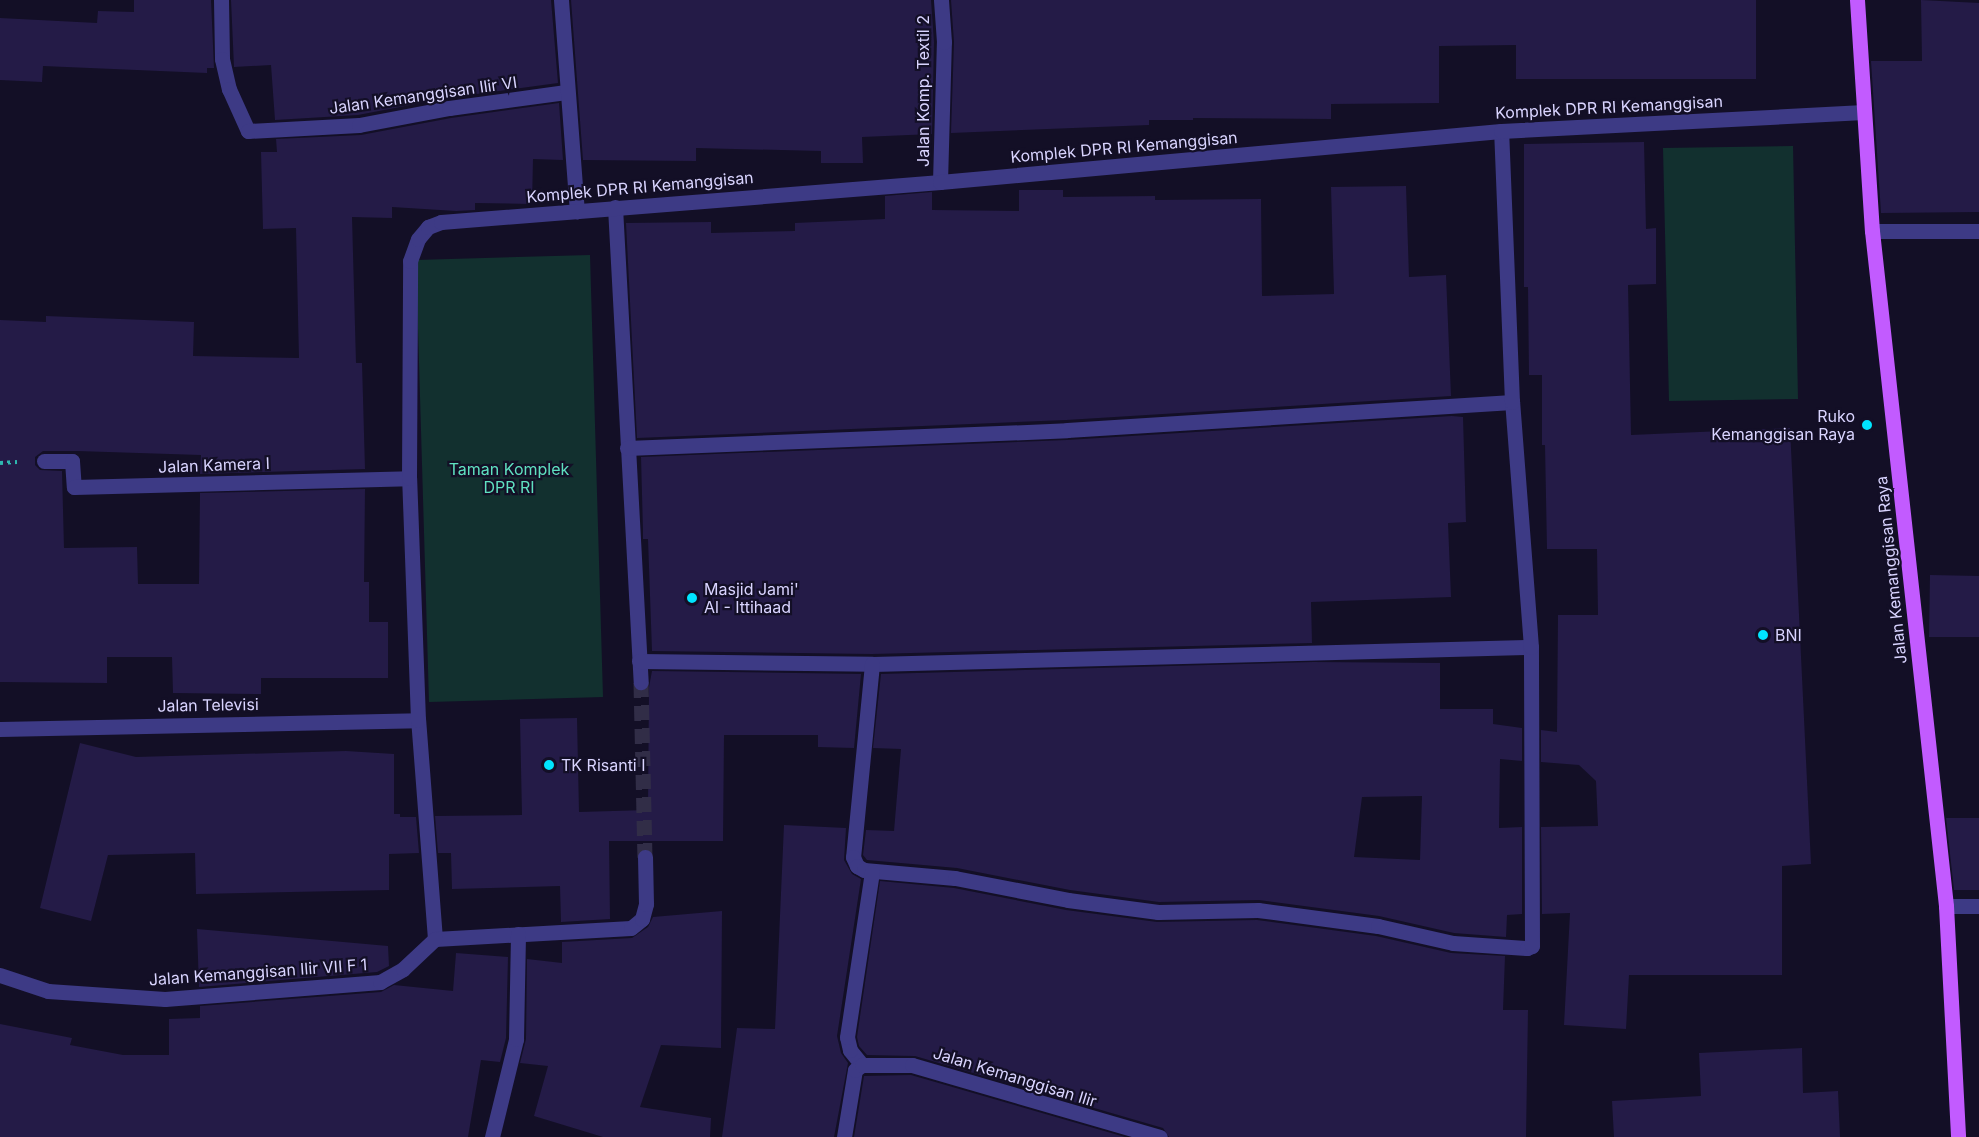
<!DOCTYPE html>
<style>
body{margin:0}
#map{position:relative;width:1979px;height:1137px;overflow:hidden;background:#130f26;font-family:Inter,sans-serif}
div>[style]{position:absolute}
.green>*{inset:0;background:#12302f}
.building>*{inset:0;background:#241b47}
.minor-tunnel>*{height:15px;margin-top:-7.5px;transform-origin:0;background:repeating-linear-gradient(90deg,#312d47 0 15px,transparent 0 23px)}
.path>*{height:4px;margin-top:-2px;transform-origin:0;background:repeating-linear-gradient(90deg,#2fb8b0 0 3px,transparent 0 7.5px)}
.minor>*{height:15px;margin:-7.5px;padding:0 7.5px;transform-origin:7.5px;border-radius:7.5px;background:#3d3a85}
.major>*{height:15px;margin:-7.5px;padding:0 7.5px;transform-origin:7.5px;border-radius:7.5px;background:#c25bff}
.dots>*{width:16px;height:16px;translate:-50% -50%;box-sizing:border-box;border:3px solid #130f26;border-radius:50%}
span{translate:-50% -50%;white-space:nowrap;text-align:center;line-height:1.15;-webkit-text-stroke:4.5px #130f26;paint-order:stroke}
.street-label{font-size:16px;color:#d9d4ff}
.poi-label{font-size:16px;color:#d9d4ff}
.right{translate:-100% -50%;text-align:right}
.left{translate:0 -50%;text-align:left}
.park-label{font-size:16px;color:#5fe0c0}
</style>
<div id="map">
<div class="green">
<div style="clip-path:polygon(1793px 146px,1798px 399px,1669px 401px,1663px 148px)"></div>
<div style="clip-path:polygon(590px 255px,603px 697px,429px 702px,416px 260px)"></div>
</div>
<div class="building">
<div style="clip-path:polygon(134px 0,211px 0,214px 68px,207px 68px,207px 73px,43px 66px,42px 82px,0 80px,0 18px,97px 23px,98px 11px,134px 12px)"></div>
<div style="clip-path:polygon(231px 0,551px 0,558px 83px,447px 98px,358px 115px,275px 120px,271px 65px,234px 67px)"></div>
<div style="clip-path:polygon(571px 0,931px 0,934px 42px,932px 134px,862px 137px,863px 163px,821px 163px,821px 151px,696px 148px,696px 161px,583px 160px)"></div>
<div style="clip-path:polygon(951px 0,1756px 0,1756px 79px,1516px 79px,1516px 45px,1439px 46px,1439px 103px,1331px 104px,1331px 119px,1193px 118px,1193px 120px,1149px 120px,1149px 125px,951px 133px,954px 42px)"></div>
<div style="clip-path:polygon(1921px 0,1979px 3px,1979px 212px,1881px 213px,1871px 61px,1922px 61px)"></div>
<div style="clip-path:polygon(559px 103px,563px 160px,533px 159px,532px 204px,475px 203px,475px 210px,456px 211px,392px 207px,392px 218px,352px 217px,356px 363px,362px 363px,365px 469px,200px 474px,201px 455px,77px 451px,43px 451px,35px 457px,35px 465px,40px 470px,62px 471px,64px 548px,137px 547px,138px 584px,199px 584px,200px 493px,365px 489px,364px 582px,369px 582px,369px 622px,388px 622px,388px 678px,261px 678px,261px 694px,173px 693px,172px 657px,107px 657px,107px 683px,0 682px,0 320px,46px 322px,46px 316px,194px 322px,193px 356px,299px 358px,296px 228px,263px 229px,261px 152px,277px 152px,276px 139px,361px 135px,451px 118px)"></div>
<div style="clip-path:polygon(1644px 142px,1646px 229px,1656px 228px,1656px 284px,1628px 285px,1631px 435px,1790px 428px,1811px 864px,1782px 866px,1782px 975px,1629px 975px,1626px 1029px,1564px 1025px,1570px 913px,1542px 914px,1541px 827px,1598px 826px,1596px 781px,1579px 765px,1541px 762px,1541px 730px,1557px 732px,1558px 615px,1598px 615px,1597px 549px,1547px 549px,1545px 445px,1542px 445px,1542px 375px,1529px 375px,1528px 287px,1524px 287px,1524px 144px)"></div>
<div style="clip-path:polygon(1406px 186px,1409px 277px,1446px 275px,1451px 396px,1066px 420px,637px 438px,626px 223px,711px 222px,711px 233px,795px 231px,795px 223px,885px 219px,885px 196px,932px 192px,932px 210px,1019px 211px,1019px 190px,1063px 190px,1063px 197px,1155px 196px,1155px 200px,1261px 199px,1262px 296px,1334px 294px,1331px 187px)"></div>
<div style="clip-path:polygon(1452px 416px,1463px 417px,1466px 522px,1448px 523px,1451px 597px,1311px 602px,1312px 643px,872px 654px,652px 651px,648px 539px,643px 539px,643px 531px,641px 457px,1067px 440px)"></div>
<div style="clip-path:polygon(1930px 575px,1979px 576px,1979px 637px,1929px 637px)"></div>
<div style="clip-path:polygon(evenodd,1313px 662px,1440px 663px,1440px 709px,1493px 709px,1493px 724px,1522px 728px,1522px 761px,1500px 759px,1499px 828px,1522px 827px,1522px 914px,1507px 915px,1506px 937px,1454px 933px,1379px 916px,1259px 900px,1159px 902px,1070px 890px,957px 868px,867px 860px,863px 855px,866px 830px,894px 831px,901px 749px,873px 748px,881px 674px,1313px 662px,1422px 796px,1420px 860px,1354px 857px,1362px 797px,1422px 796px)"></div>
<div style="clip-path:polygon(652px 671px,861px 674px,854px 748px,818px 747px,818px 735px,724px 735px,723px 841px,609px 841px,610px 919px,561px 922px,560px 886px,452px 889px,451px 853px,438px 853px,435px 816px,522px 815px,520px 719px,577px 718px,579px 812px,648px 810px,649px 687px)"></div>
<div style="clip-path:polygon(80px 743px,136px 757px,346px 751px,394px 754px,394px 814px,400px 814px,400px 817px,416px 817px,419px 853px,389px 854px,389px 890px,196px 894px,195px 853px,108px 855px,91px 921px,40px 908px)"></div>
<div style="clip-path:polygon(1946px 818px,1979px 818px,1979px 890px,1954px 890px)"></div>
<div style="clip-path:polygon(784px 825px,846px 828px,844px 860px,852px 874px,861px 879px,837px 1036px,841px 1053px,848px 1063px,834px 1137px,722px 1137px,737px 1028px,775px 1029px)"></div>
<div style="clip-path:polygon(880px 881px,954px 888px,1066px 910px,1157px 922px,1257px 920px,1376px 936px,1451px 953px,1505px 956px,1503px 1010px,1528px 1010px,1526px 1137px,1169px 1137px,1163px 1128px,915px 1056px,867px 1055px,859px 1046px,857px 1037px)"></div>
<div style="clip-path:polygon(722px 911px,721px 1048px,661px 1045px,640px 1107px,711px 1118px,710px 1137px,603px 1137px,534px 1116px,548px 1066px,520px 1063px,526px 1039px,527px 959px,562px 963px,562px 942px,632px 938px,648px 927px,653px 917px)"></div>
<div style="clip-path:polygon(197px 929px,388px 946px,389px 966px,377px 972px,199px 987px)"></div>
<div style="clip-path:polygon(456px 953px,508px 957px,506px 1038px,500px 1062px,481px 1060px,468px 1137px,0 1137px,0 1024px,72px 1038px,70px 1045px,123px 1055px,169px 1055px,169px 1019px,200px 1018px,200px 1006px,381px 992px,394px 985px,453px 991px)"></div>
<div style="clip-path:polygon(1802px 1048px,1803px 1093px,1838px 1091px,1840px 1137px,1614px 1137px,1612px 1101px,1701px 1096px,1699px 1053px)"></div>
<div style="clip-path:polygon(911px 1075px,1125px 1137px,854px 1137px,864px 1076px)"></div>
</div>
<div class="minor-tunnel">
<div style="left:641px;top:682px;width:175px;rotate:88.7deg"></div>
</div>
<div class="path">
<div style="left:0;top:463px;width:17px;rotate:-3deg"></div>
</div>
<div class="minor">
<div style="left:221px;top:0;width:59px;rotate:89deg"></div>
<div style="left:222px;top:59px;width:31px;rotate:77deg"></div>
<div style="left:229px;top:89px;width:46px;rotate:65.7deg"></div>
<div style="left:248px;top:131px;width:111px;rotate:-3.1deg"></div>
<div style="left:359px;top:125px;width:92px;rotate:-10.7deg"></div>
<div style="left:449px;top:108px;width:118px;rotate:-7.8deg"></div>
<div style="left:561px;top:0;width:212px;rotate:85.7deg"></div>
<div style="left:940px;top:182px;width:140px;rotate:-88.4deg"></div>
<div style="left:944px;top:42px;width:42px;rotate:-94.1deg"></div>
<div style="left:615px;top:207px;width:476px;rotate:86.9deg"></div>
<div style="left:1872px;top:231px;width:107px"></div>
<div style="left:627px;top:448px;width:440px;rotate:-2.3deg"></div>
<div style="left:1067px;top:430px;width:446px;rotate:-3.6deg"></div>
<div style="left:44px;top:461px;width:28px"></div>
<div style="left:72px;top:461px;width:26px;rotate:86deg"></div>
<div style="left:74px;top:487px;width:335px;rotate:-1.5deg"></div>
<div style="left:639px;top:661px;width:233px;rotate:0.7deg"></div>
<div style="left:872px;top:664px;width:659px;rotate:-1.48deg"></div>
<div style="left:872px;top:664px;width:194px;rotate:95.6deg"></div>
<div style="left:853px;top:857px;width:10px;rotate:66deg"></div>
<div style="left:857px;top:866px;width:8px;rotate:30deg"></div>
<div style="left:864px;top:870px;width:91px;rotate:5deg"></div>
<div style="left:955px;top:878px;width:115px;rotate:11deg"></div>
<div style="left:1068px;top:900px;width:91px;rotate:7.6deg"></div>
<div style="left:1158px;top:912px;width:100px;rotate:-1.1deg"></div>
<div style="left:1258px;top:910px;width:121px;rotate:7.6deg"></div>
<div style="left:1378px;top:926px;width:77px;rotate:12.8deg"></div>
<div style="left:1453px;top:943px;width:74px;rotate:3.9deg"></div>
<div style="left:1527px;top:948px;width:5px;rotate:-22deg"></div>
<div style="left:1532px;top:946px;width:299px;rotate:-90.2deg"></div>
<div style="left:1531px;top:647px;width:246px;rotate:-94.4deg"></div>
<div style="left:1512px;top:402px;width:271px;rotate:-92.3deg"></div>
<div style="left:0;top:729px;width:418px;rotate:-1.2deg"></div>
<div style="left:1946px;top:906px;width:33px"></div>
<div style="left:435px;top:939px;width:220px;rotate:-94.4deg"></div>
<div style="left:418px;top:720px;width:242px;rotate:-92.1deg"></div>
<div style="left:409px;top:478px;width:217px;rotate:-89.7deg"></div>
<div style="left:410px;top:261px;width:23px;rotate:-70deg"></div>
<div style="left:418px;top:239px;width:16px;rotate:-50deg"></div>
<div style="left:428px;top:227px;width:14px;rotate:-21deg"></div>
<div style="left:441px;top:222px;width:501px;rotate:-4.58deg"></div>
<div style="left:940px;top:182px;width:563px;rotate:-5.19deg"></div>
<div style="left:1501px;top:131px;width:363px;rotate:-3deg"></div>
<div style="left:435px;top:939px;width:196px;rotate:-3.2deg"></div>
<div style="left:631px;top:928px;width:14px;rotate:-39deg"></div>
<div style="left:642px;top:919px;width:16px;rotate:-75deg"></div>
<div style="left:646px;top:904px;width:47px;rotate:-91.2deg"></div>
<div style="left:0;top:975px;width:51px;rotate:18.4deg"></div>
<div style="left:48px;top:991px;width:117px;rotate:3.9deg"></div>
<div style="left:165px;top:999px;width:216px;rotate:-4.5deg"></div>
<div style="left:380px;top:982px;width:26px;rotate:-29deg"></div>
<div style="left:403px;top:969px;width:44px;rotate:-43.2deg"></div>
<div style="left:862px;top:1065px;width:19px;rotate:-129deg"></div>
<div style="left:850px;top:1050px;width:13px;rotate:-103deg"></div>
<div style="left:847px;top:1037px;width:167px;rotate:-81.4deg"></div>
<div style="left:492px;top:1137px;width:101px;rotate:-76.2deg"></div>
<div style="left:516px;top:1039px;width:105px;rotate:-88.9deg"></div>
<div style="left:844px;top:1137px;width:68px;rotate:-80.7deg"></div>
<div style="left:855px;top:1070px;width:9px;rotate:-36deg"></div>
<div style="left:862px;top:1065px;width:50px"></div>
<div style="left:912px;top:1065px;width:258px;rotate:16.2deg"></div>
</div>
<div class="major">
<div style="left:1857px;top:0;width:231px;rotate:86.3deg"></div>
<div style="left:1872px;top:231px;width:679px;rotate:83.74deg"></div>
<div style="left:1946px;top:906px;width:231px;rotate:87deg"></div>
</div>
<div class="dots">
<div style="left:1867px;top:425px;background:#00e5ff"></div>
<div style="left:692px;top:598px;background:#00e5ff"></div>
<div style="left:1763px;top:635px;background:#00e5ff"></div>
<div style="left:549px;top:765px;background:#00e5ff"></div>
</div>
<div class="street-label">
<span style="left:923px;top:91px;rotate:-90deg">Jalan Komp. Textil 2</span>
<span style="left:423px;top:95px;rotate:-8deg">Jalan Kemanggisan Ilir VI</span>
<span style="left:1609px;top:107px;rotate:-3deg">Komplek DPR RI Kemanggisan</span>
<span style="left:1124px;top:147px;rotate:-5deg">Komplek DPR RI Kemanggisan</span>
<span style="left:640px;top:187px;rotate:-5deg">Komplek DPR RI Kemanggisan</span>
<span style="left:214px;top:465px;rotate:-2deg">Jalan Kamera I</span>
<span style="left:1891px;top:570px;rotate:-96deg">Jalan Kemanggisan Raya</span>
<span style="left:208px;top:705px;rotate:-1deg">Jalan Televisi</span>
<span style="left:258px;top:972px;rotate:-4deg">Jalan Kemanggisan Ilir VII F 1</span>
<span style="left:1015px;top:1077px;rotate:17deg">Jalan Kemanggisan Ilir</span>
</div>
<div class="poi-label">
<span class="right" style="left:1855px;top:425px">Ruko<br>Kemanggisan Raya</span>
<span class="left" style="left:704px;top:598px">Masjid Jami'<br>Al - Ittihaad</span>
<span class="left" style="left:1775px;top:635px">BNI</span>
<span class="left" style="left:561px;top:765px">TK Risanti I</span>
</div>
<div class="park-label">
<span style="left:509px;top:478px">Taman Komplek<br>DPR RI</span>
</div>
</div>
